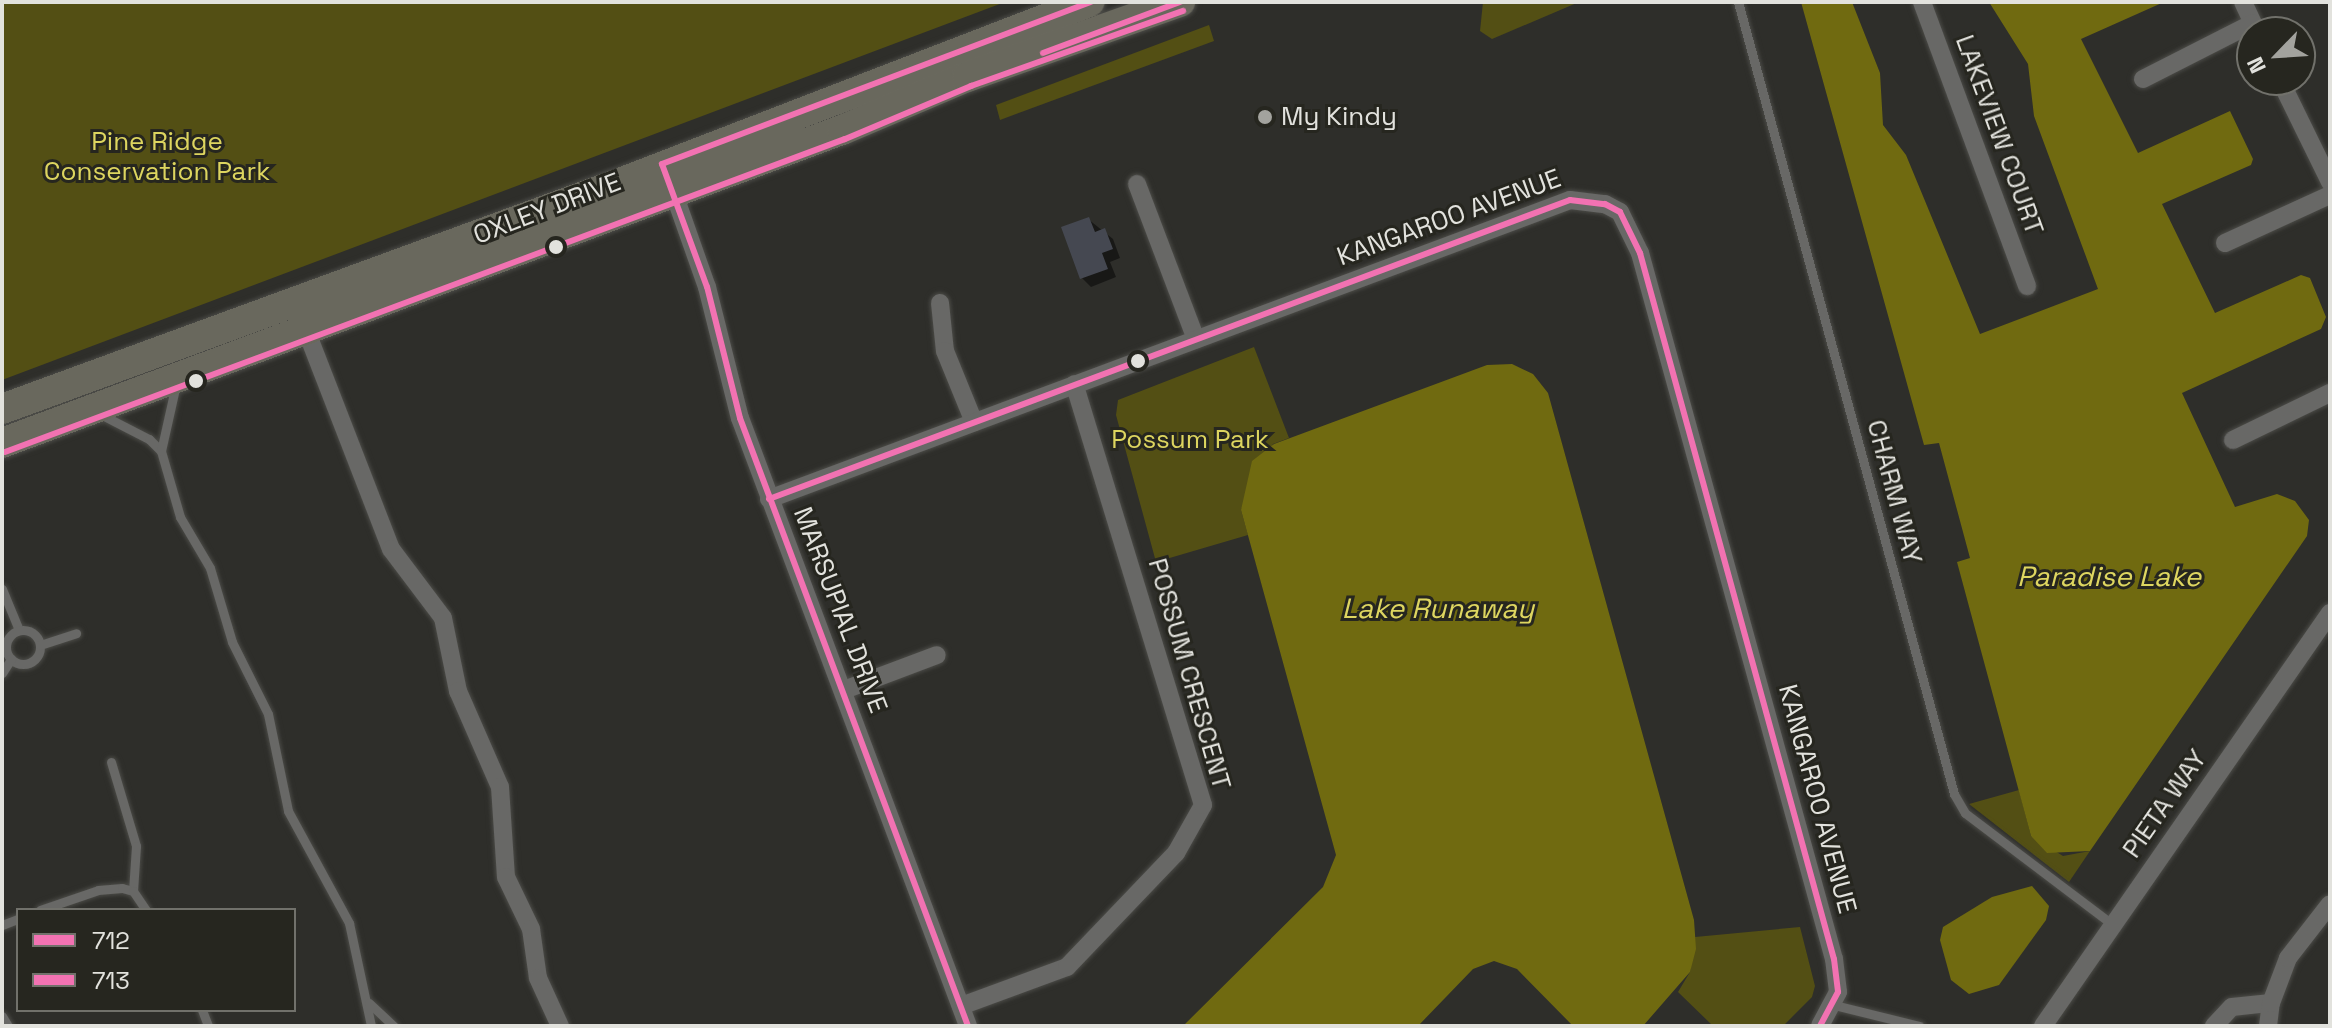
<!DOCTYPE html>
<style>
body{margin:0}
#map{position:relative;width:2332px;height:1028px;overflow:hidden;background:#2e2e2a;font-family:"Space Grotesk",sans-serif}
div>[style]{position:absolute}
.green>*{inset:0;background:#534f14}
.water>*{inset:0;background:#706a10}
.shadow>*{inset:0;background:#0007}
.building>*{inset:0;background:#454851}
.roads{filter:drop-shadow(0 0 2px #4b4b47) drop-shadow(0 0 2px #4b4b47)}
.service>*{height:9px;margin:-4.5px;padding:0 4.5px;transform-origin:4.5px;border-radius:4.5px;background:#686866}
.service>.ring{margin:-4.5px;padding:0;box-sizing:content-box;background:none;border:9px solid #686866;border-radius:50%}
.minor>*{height:18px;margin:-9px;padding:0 9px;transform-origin:9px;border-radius:9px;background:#686866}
.primary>*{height:30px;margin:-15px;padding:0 15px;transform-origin:15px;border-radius:15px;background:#69685d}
.bus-1>*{height:6px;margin:-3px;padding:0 3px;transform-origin:3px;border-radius:3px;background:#f272b2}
.bus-2>*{height:6px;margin:-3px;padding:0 3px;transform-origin:3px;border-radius:3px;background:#f272b2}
.dots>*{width:22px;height:22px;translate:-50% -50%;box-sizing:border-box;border:4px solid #26261f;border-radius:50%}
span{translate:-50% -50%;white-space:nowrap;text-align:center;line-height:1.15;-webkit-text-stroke:6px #26261f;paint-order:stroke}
.poi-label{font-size:26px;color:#e2e2dd}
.left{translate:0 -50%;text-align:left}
.street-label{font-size:26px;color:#e2e2dd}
.park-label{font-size:26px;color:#ddd55f}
.water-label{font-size:28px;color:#ded660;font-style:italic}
.frame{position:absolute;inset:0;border:4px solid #e2e2dd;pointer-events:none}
.legend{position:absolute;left:16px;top:908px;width:280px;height:104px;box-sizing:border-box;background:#26261f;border:2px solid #71716b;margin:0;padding:10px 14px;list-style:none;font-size:24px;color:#e2e2dd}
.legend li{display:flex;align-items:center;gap:16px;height:40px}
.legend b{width:40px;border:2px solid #71716b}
.north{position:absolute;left:2236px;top:16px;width:80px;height:80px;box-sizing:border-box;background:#26261f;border:2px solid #71716b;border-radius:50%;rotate:245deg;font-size:22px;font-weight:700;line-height:32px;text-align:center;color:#e2e2dd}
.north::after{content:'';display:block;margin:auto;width:28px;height:36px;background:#a3a39e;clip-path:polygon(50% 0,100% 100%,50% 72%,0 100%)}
</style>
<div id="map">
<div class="green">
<div style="clip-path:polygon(2px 2px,1005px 2px,2px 380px)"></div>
<div style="clip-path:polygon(1483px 2px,1579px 2px,1492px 39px,1480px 31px)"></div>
<div style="clip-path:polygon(1209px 25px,1214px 41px,1000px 120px,996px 105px)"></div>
<div style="clip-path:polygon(1254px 347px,1289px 438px,1273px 444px,1241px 510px,1248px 535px,1156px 562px,1116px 415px,1118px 400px)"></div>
<div style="clip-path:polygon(2019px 790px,2031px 836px,2063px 856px,2090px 851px,2069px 882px,1969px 804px)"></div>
<div style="clip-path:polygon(1800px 927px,1815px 986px,1812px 997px,1783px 1026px,1713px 1026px,1678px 992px,1690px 972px,1695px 937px)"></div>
</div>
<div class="water">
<div style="clip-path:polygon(1801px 2px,1852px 2px,1880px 73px,1883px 125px,1906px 155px,1980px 334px,2098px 289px,2034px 116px,2028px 64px,1989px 2px,2164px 2px,2081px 39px,2138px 153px,2230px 111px,2253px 159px,2251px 165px,2162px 204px,2215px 313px,2301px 275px,2310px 278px,2326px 317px,2321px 329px,2182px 393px,2235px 507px,2277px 494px,2295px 501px,2309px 520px,2307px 536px,2090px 851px,2047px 853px,2031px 836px,1957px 562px,1970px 558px,1939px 443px,1924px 445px)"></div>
<div style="clip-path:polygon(1512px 364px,1533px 374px,1548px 393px,1694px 920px,1696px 949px,1690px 972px,1643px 1026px,1573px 1026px,1517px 969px,1494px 961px,1473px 969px,1418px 1026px,1183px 1026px,1323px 887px,1336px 855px,1241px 510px,1252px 461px,1274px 444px,1487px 365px)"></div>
<div style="clip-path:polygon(2032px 886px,2049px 906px,2046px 920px,1999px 985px,1969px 994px,1951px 980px,1940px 940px,1943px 927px,1992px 897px)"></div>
</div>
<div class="shadow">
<div style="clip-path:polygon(1088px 219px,1113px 239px,1120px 258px,1110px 262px,1116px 277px,1091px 287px,1082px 278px)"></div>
</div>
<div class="building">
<div style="clip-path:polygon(1089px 217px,1095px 232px,1105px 228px,1113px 249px,1102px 253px,1108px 269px,1080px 279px,1061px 227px)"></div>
</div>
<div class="roads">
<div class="service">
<div style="left:1738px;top:2px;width:821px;rotate:74.74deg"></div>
<div style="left:1954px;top:794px;width:22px;rotate:60deg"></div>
<div style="left:1965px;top:813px;width:186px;rotate:37.1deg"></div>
<div style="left:102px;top:415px;width:53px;rotate:27.1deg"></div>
<div style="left:149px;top:439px;width:17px;rotate:45deg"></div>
<div style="left:161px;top:451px;width:69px;rotate:73.9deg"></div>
<div style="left:180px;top:517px;width:59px;rotate:59.5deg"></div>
<div style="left:210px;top:568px;width:77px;rotate:73.4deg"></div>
<div style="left:232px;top:642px;width:80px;rotate:63.4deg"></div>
<div style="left:268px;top:714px;width:99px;rotate:78.3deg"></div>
<div style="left:288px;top:811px;width:128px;rotate:61.4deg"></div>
<div style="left:349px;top:923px;width:105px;rotate:77.9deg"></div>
<div style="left:161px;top:451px;width:69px;rotate:-77.4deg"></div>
<div style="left:2px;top:589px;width:44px;rotate:67.5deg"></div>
<div class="ring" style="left:6px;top:630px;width:25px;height:25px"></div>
<div style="left:40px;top:645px;width:38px;rotate:-18deg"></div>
<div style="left:2px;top:673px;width:17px;rotate:-57deg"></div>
<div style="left:111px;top:762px;width:88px;rotate:73.4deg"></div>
<div style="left:136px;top:846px;width:45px;rotate:93.8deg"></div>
<div style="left:40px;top:910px;width:61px;rotate:-19deg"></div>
<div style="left:98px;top:890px;width:24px;rotate:-5deg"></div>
<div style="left:122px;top:888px;width:11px;rotate:15deg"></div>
<div style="left:133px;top:891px;width:23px;rotate:56deg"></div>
<div style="left:2px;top:925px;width:17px;rotate:-21deg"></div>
<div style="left:369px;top:1003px;width:34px;rotate:43deg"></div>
<div style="left:1834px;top:1005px;width:88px;rotate:13.9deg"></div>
<div style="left:202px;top:1010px;width:17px;rotate:69deg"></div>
<div style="left:2px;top:1016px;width:12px;rotate:59deg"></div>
</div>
<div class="minor">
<div style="left:1922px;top:2px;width:303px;rotate:69.7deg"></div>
<div style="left:2243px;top:2px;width:33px;rotate:65deg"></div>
<div style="left:2143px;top:79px;width:123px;rotate:-27deg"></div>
<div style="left:2280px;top:80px;width:114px;rotate:63.9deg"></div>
<div style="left:1137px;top:184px;width:166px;rotate:69.2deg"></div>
<div style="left:671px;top:185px;width:108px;rotate:70.6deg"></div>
<div style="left:707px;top:287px;width:135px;rotate:75.9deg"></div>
<div style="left:740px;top:418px;width:649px;rotate:69.44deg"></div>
<div style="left:2225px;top:243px;width:115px;rotate:-24.6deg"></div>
<div style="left:940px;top:303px;width:48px;rotate:84.1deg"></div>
<div style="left:945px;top:351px;width:77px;rotate:67.8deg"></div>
<div style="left:306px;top:330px;width:235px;rotate:68.8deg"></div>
<div style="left:391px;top:549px;width:86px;rotate:53deg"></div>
<div style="left:443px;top:618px;width:75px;rotate:78.4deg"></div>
<div style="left:458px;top:691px;width:105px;rotate:66.4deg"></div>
<div style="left:500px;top:787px;width:90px;rotate:86.2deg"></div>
<div style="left:506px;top:877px;width:58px;rotate:64.3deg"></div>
<div style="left:531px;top:929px;width:49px;rotate:81.9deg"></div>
<div style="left:538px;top:978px;width:53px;rotate:65.4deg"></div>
<div style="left:2233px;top:440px;width:108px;rotate:-25.9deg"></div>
<div style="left:769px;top:499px;width:855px;rotate:-20.47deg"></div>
<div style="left:1570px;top:200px;width:35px;rotate:7deg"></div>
<div style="left:1605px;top:204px;width:17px;rotate:28deg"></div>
<div style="left:1620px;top:212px;width:46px;rotate:64deg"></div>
<div style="left:1640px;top:253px;width:732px;rotate:74.64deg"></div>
<div style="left:1834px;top:959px;width:33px;rotate:83deg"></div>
<div style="left:1838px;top:992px;width:38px;rotate:118deg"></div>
<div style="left:844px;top:690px;width:99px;rotate:-20.6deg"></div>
<div style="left:961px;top:1006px;width:113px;rotate:-20.2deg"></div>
<div style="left:1067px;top:967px;width:158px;rotate:-46.3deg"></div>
<div style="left:1176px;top:853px;width:55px;rotate:-60.6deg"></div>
<div style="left:1203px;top:805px;width:440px;rotate:-107deg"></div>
<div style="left:2043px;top:1026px;width:503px;rotate:-55.2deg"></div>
<div style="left:2214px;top:1026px;width:26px;rotate:-47deg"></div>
<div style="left:2232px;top:1007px;width:39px;rotate:-6deg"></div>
<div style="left:2268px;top:1026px;width:23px;rotate:-83deg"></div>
<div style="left:2271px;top:1003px;width:48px;rotate:-69.3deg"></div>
<div style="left:2288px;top:958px;width:68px;rotate:-52.1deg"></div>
</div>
<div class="primary">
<div style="left:2px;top:409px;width:663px;rotate:-20.1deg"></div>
<div style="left:625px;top:181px;width:498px;rotate:-21.1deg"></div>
<div style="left:2px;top:443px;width:896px;rotate:-20.44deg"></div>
<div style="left:842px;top:130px;width:136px;rotate:-23deg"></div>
<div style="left:967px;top:77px;width:226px;rotate:-19.4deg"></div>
</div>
</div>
<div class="bus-1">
<div style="left:1043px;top:53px;width:146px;rotate:-20.4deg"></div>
<div style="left:769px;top:499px;width:855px;rotate:-20.47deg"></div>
<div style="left:1570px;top:200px;width:35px;rotate:7deg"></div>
<div style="left:1605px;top:204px;width:17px;rotate:28deg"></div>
<div style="left:1620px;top:212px;width:46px;rotate:64deg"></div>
<div style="left:1640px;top:253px;width:732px;rotate:74.64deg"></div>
<div style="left:1834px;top:959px;width:33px;rotate:83deg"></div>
<div style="left:1838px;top:992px;width:38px;rotate:118deg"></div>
<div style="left:968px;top:1026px;width:649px;rotate:-110.56deg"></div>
<div style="left:740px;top:418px;width:135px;rotate:-104.1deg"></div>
<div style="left:707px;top:287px;width:131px;rotate:-110.1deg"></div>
<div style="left:662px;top:164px;width:458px;rotate:-20.7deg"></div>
</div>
<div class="bus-2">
<div style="left:5px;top:452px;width:896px;rotate:-20.44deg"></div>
<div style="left:845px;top:139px;width:137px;rotate:-22.8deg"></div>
<div style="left:971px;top:86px;width:225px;rotate:-19.5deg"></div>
</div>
<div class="dots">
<div style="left:1265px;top:117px;background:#a3a39e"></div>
<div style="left:556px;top:247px;background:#e2e2dd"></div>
<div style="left:1138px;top:361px;background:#e2e2dd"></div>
<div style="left:196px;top:381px;background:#e2e2dd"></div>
</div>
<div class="poi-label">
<span class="left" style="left:1281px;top:117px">My Kindy</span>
</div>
<div class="street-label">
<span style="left:1999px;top:135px;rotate:70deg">LAKEVIEW COURT</span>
<span style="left:547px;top:209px;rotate:-21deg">OXLEY DRIVE</span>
<span style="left:1449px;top:218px;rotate:-20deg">KANGAROO AVENUE</span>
<span style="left:1894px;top:492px;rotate:75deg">CHARM WAY</span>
<span style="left:840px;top:610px;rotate:69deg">MARSUPIAL DRIVE</span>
<span style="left:1189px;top:674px;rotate:74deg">POSSUM CRESCENT</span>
<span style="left:1817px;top:799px;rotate:75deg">KANGAROO AVENUE</span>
<span style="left:2165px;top:804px;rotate:-55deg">PIETA WAY</span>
</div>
<div class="park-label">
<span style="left:157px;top:157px">Pine Ridge<br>Conservation Park</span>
<span style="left:1190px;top:440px">Possum Park</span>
</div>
<div class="water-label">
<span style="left:2109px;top:576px">Paradise Lake</span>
<span style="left:1438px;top:608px">Lake Runaway</span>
</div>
<div class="frame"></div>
<ul class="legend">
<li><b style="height:10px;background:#f272b2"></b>712</li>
<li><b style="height:10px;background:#f272b2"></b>713</li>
</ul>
<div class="north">N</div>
</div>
